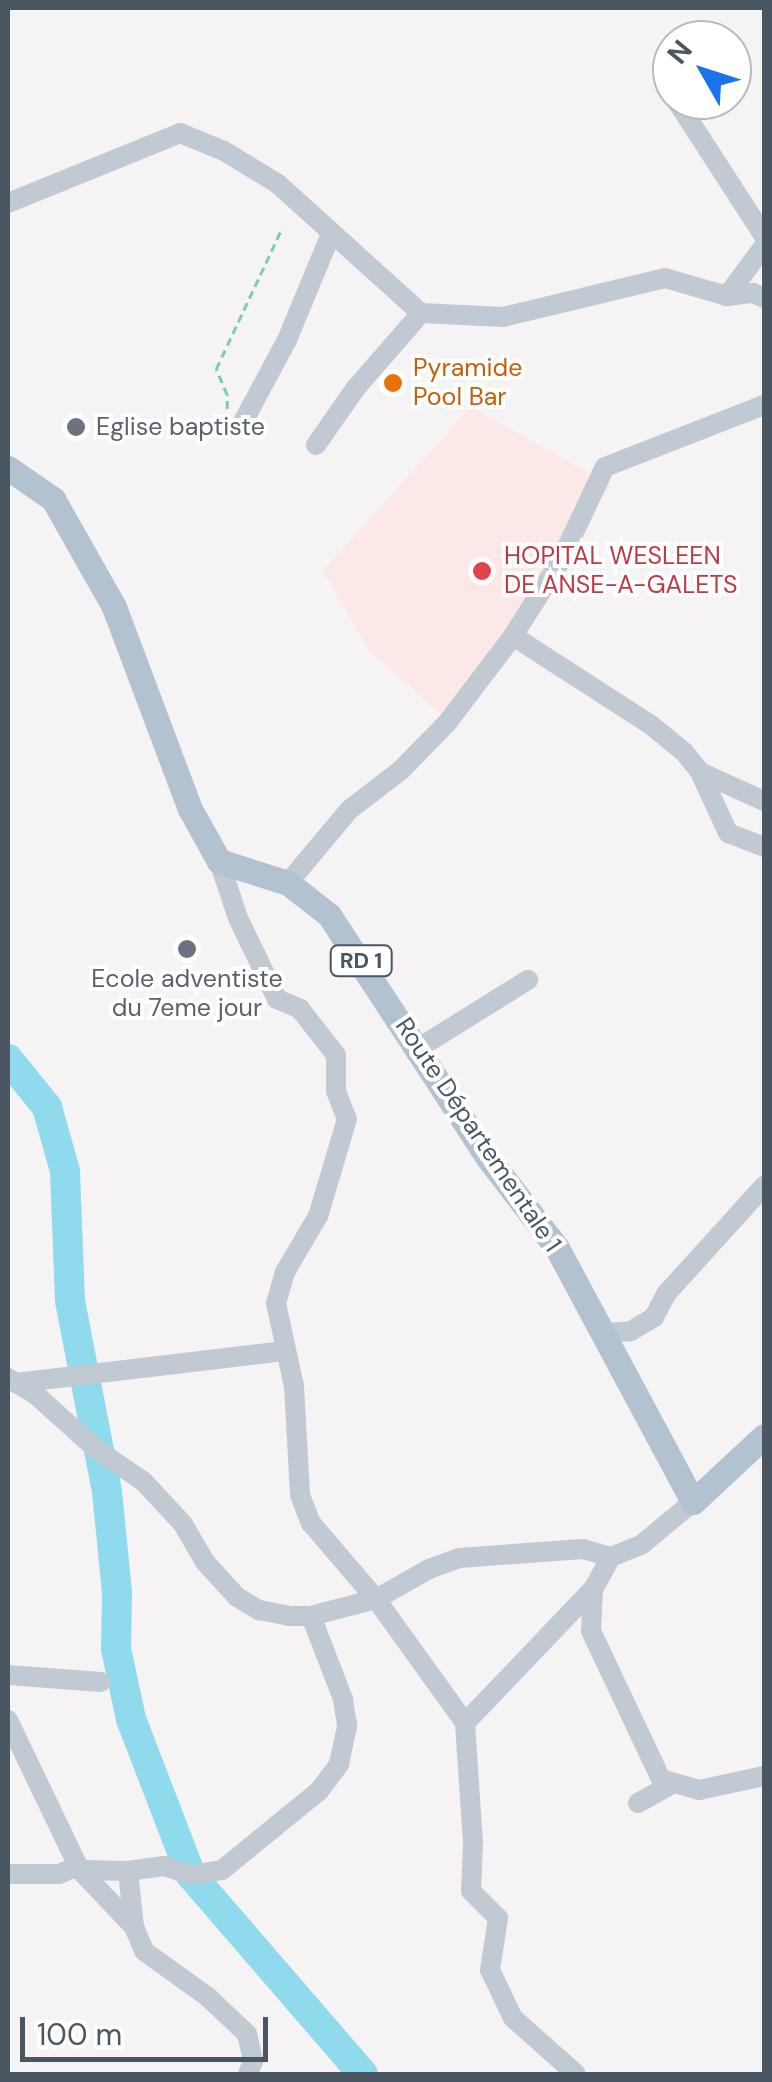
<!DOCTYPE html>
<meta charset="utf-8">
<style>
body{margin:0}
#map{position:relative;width:772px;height:2082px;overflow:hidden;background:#f5f3f3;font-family:"DM Sans",sans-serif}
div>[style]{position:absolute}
.medical>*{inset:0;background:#fce8e6}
.river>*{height:30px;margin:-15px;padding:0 15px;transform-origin:15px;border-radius:15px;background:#90daee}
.path>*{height:2.5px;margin-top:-1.25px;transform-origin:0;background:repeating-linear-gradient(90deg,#7ad0a6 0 8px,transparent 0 13px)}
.minor>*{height:20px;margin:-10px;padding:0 10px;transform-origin:10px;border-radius:10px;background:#c1cad2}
.major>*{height:25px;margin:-12.5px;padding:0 12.5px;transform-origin:12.5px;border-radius:12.5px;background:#b3c2d1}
.dots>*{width:28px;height:28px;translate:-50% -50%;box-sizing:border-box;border:5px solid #fff;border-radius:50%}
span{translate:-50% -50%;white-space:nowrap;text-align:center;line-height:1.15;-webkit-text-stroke:8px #fff;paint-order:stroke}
.shield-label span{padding:2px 8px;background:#fff;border:2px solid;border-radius:8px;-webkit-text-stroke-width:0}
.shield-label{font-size:22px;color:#4a5661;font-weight:700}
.food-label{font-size:25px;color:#c56008}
.left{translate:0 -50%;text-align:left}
.worship-label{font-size:25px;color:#5b616d}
.health-label{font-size:25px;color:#be3a42}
.street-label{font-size:25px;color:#4a5661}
.frame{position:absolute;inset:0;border:10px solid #4a5661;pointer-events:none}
.north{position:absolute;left:652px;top:20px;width:100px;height:100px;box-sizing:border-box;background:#fff;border:2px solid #b7bbc0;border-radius:50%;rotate:309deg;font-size:28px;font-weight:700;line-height:40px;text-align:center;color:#4a5661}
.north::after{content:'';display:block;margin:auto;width:35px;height:45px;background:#1a73e8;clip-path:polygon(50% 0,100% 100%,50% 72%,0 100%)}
.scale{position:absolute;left:20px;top:2017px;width:248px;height:45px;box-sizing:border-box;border:5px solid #4a5661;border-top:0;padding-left:12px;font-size:30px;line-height:35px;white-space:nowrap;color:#4a5661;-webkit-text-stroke:8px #fff;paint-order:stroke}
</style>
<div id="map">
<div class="medical">
<div style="clip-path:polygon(471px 407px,610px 485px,444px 717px,369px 650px,323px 571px)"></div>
</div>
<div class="river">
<div style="left:8px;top:1059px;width:62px;rotate:50.9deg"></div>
<div style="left:47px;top:1107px;width:66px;rotate:74.3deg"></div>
<div style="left:65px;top:1171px;width:130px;rotate:87.8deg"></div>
<div style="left:70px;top:1301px;width:195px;rotate:79deg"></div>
<div style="left:107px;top:1492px;width:101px;rotate:84.3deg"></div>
<div style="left:117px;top:1593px;width:56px;rotate:91deg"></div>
<div style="left:116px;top:1649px;width:72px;rotate:77.9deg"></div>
<div style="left:131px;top:1719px;width:167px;rotate:69deg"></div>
<div style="left:191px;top:1875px;width:263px;rotate:49.2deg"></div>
</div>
<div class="path">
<div style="left:227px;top:409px;width:14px;rotate:-90deg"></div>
<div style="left:227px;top:395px;width:28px;rotate:-113deg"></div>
<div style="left:216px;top:369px;width:156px;rotate:-64.9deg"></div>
</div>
<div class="minor">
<div style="left:676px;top:100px;width:162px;rotate:57.1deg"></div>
<div style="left:8px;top:203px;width:186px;rotate:-22.1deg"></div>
<div style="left:180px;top:133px;width:48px;rotate:22.2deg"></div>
<div style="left:224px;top:151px;width:63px;rotate:31.4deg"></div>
<div style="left:278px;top:184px;width:193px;rotate:42.1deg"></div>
<div style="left:421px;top:313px;width:82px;rotate:2.8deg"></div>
<div style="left:503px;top:317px;width:167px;rotate:-13.5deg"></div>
<div style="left:665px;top:278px;width:65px;rotate:16.2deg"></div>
<div style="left:727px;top:296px;width:26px;rotate:-7deg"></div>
<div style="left:753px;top:293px;width:12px;rotate:24deg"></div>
<div style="left:727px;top:296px;width:62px;rotate:-53.5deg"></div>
<div style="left:243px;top:422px;width:93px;rotate:-61.8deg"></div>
<div style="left:287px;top:340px;width:115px;rotate:-67.5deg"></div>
<div style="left:316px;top:445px;width:68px;rotate:-55.1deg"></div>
<div style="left:355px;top:389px;width:101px;rotate:-49deg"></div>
<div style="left:513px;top:636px;width:164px;rotate:32.8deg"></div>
<div style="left:651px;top:725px;width:43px;rotate:39.3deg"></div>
<div style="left:684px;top:752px;width:26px;rotate:51deg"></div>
<div style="left:700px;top:772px;width:70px;rotate:24.4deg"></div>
<div style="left:700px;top:772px;width:67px;rotate:65.3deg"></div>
<div style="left:728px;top:833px;width:39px;rotate:21deg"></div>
<div style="left:219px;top:861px;width:60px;rotate:71.6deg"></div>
<div style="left:238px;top:918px;width:90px;rotate:64.3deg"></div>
<div style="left:277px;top:999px;width:25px;rotate:23deg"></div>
<div style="left:300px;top:1009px;width:58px;rotate:52deg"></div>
<div style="left:336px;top:1055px;width:36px;rotate:90deg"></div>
<div style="left:336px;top:1091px;width:30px;rotate:69deg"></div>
<div style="left:347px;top:1119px;width:101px;rotate:106.6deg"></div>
<div style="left:318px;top:1216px;width:65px;rotate:120.5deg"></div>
<div style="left:285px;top:1272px;width:32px;rotate:106deg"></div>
<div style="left:276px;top:1303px;width:85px;rotate:77.8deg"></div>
<div style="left:294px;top:1386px;width:109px;rotate:86.8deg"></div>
<div style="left:300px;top:1495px;width:30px;rotate:69deg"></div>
<div style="left:311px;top:1523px;width:100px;rotate:49.5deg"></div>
<div style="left:376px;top:1599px;width:153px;rotate:54.3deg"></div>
<div style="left:465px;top:1723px;width:119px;rotate:86.2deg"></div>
<div style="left:473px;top:1842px;width:49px;rotate:92.3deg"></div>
<div style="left:471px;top:1891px;width:38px;rotate:45deg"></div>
<div style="left:498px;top:1918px;width:53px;rotate:98.7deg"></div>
<div style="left:490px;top:1970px;width:53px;rotate:64.4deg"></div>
<div style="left:513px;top:2018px;width:84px;rotate:41.6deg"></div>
<div style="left:288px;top:883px;width:95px;rotate:-50.1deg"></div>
<div style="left:349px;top:810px;width:66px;rotate:-37.6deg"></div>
<div style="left:401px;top:770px;width:66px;rotate:-45.6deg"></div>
<div style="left:447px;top:723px;width:109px;rotate:-52.8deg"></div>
<div style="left:513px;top:636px;width:88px;rotate:-57.6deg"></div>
<div style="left:560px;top:562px;width:105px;rotate:-64.7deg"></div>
<div style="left:605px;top:467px;width:171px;rotate:-21.3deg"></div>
<div style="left:417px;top:1049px;width:131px;rotate:-31.9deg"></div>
<div style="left:605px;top:1333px;width:26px;rotate:-4deg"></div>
<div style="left:631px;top:1331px;width:27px;rotate:-31deg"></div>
<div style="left:654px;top:1317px;width:26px;rotate:-62deg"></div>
<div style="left:666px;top:1294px;width:146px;rotate:-47.8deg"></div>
<div style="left:8px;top:1378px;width:31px;rotate:31deg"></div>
<div style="left:35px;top:1394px;width:82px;rotate:42deg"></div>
<div style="left:96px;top:1449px;width:58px;rotate:34.5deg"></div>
<div style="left:144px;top:1482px;width:57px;rotate:47.1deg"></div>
<div style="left:183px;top:1524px;width:44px;rotate:59.9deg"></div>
<div style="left:205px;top:1562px;width:47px;rotate:47.6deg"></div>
<div style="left:237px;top:1597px;width:26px;rotate:31deg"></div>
<div style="left:259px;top:1610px;width:31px;rotate:11deg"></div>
<div style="left:289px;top:1616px;width:22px"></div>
<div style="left:311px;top:1616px;width:67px;rotate:-14.7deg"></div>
<div style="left:376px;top:1599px;width:61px;rotate:-29.5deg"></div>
<div style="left:429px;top:1569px;width:32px;rotate:-20deg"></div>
<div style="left:459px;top:1558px;width:124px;rotate:-4.2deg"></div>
<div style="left:583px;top:1549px;width:29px;rotate:16deg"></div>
<div style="left:611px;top:1557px;width:32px;rotate:-22deg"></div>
<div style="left:641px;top:1545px;width:67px;rotate:-39.6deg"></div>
<div style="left:16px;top:1383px;width:270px;rotate:-6.8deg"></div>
<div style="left:611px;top:1557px;width:37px;rotate:119deg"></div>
<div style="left:593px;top:1589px;width:42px;rotate:92.7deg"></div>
<div style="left:591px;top:1631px;width:164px;rotate:64.7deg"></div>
<div style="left:661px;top:1779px;width:40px;rotate:16deg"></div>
<div style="left:699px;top:1790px;width:66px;rotate:-12.2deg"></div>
<div style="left:8px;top:1675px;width:93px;rotate:4.3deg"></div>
<div style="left:8px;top:1720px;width:166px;rotate:64.4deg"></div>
<div style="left:80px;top:1870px;width:79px;rotate:46.5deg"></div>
<div style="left:134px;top:1927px;width:26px;rotate:67deg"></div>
<div style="left:144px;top:1951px;width:79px;rotate:35.7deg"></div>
<div style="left:208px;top:1997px;width:54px;rotate:43.5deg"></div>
<div style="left:247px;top:2034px;width:28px;rotate:77deg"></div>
<div style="left:253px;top:2061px;width:14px;rotate:111deg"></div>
<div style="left:465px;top:1723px;width:185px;rotate:-46.3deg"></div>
<div style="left:638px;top:1803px;width:38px;rotate:-29deg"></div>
<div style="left:80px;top:1870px;width:48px;rotate:1.2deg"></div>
<div style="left:128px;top:1871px;width:36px;rotate:-8deg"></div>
<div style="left:164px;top:1866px;width:28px;rotate:18deg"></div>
<div style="left:191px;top:1875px;width:31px;rotate:-9deg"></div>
<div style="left:222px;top:1870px;width:125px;rotate:-39.2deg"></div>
<div style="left:319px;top:1791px;width:34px;rotate:-53deg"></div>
<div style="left:339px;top:1764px;width:40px;rotate:-78deg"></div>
<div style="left:347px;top:1725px;width:26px;rotate:-99deg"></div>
<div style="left:343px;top:1699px;width:89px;rotate:-111.1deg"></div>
<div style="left:128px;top:1871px;width:56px;rotate:83.9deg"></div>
<div style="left:8px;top:1874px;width:51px"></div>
<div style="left:59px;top:1874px;width:21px;rotate:-23deg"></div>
</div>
<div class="major">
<div style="left:8px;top:468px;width:55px;rotate:34.6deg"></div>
<div style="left:53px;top:499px;width:124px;rotate:60.5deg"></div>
<div style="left:114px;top:607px;width:216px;rotate:69.4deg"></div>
<div style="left:190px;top:809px;width:60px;rotate:60.9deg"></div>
<div style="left:219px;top:861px;width:72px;rotate:17.7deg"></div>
<div style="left:288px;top:883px;width:52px;rotate:38deg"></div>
<div style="left:329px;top:915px;width:290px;rotate:56.8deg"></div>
<div style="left:488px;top:1158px;width:113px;rotate:52.5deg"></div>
<div style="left:557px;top:1248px;width:288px;rotate:61.8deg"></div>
<div style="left:693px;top:1502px;width:97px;rotate:-42.9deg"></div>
</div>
<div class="dots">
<div style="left:393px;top:383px;background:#e8710a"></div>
<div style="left:76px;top:427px;background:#6b7280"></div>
<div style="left:482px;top:571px;background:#e0444e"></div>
<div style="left:187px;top:949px;background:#6b7280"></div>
</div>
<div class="shield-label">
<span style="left:361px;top:961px">RD 1</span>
</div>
<div class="food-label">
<span class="left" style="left:413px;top:383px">Pyramide<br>Pool Bar</span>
</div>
<div class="worship-label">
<span class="left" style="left:96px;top:427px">Eglise baptiste</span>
<span style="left:187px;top:994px">Ecole adventiste<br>du 7eme jour</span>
</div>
<div class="health-label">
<span class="left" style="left:504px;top:571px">HOPITAL WESLEEN<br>DE ANSE-A-GALETS</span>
</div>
<div class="street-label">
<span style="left:478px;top:1135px;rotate:56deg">Route Départementale 1</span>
</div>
<div class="frame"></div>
<div class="north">N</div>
<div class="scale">100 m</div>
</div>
